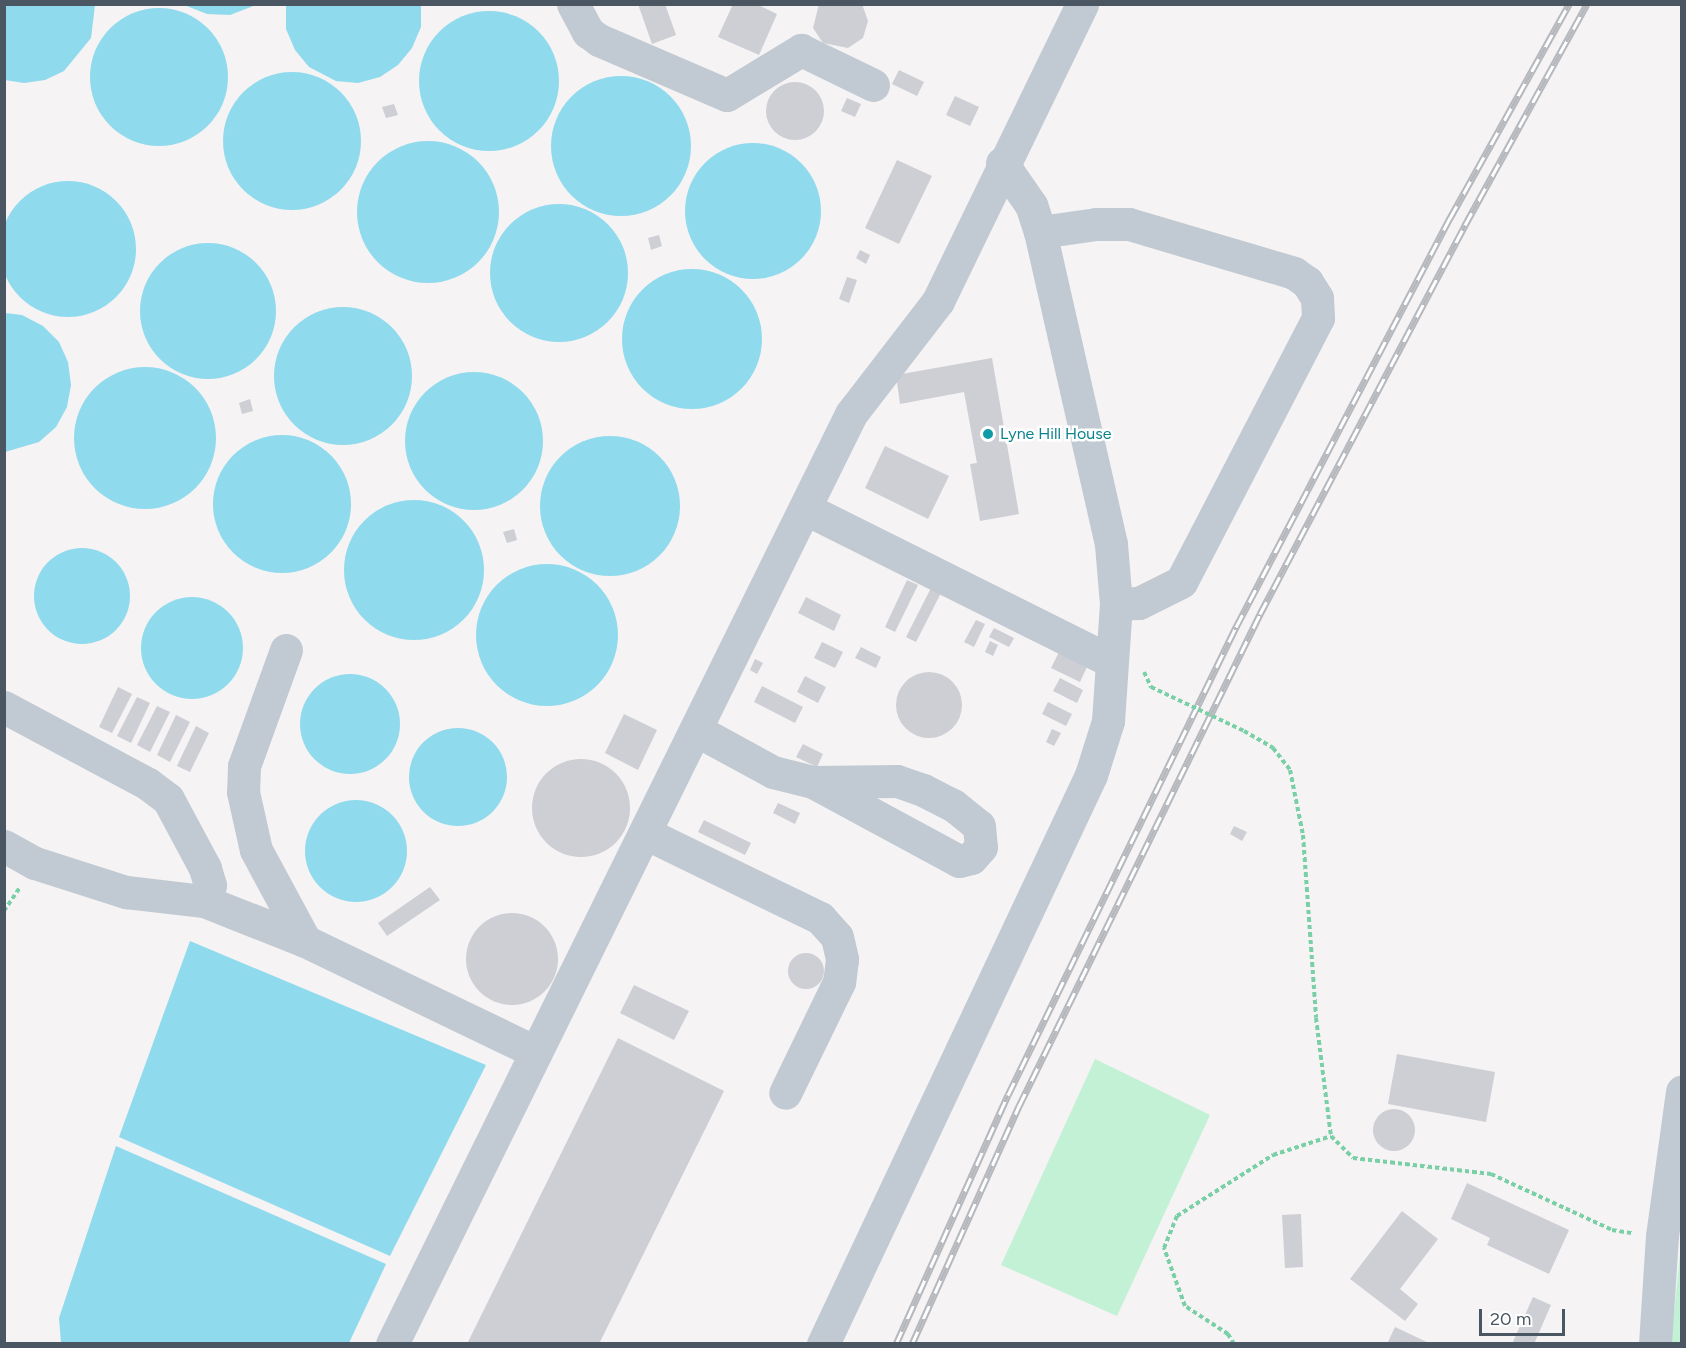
<!DOCTYPE html>
<style>
body{margin:0}
#map{position:relative;width:1686px;height:1348px;overflow:hidden;background:#f5f3f3;font-family:Figtree,sans-serif}
div>[style]{position:absolute}
.green>*{inset:0;background:#c3f1d5}
.water>*{inset:0;background:#90daee}
.round{border-radius:50%}
.building>*{inset:0;background:#cdcfd5}
.path>*{height:4px;margin-top:-2px;transform-origin:0;background:repeating-linear-gradient(90deg,#7ad0a6 0 4.5px,transparent 0 7.5px)}
.minor>*{height:33px;margin:-16.5px;padding:0 16.5px;transform-origin:16.5px;border-radius:16.5px;background:#c1cad2}
.rail>*{height:7px;margin-top:-3.5px;transform-origin:0;background:repeating-linear-gradient(90deg,#fff 0 14px,#b5b8bd 0 28px);box-sizing:border-box;border-block:2px solid #b5b8bd}
.path-bridge>*{height:4px;margin-top:-2px;transform-origin:0;background:repeating-linear-gradient(90deg,#7ad0a6 0 4.5px,transparent 0 7.5px)}
.dots>*{width:16px;height:16px;translate:-50% -50%;box-sizing:border-box;border:3px solid #fff;border-radius:50%}
span{translate:-50% -50%;white-space:nowrap;text-align:center;line-height:1.15;-webkit-text-stroke:5px #fff;paint-order:stroke}
.culture-label{font-size:16px;color:#0d838f}
.left{translate:0 -50%;text-align:left}
.frame{position:absolute;inset:0;border:6px solid #4a5661;pointer-events:none}
.scale{position:absolute;left:1479px;top:1309px;width:86px;height:27px;box-sizing:border-box;border:3px solid #4a5661;border-top:0;padding-left:8px;font-size:18px;line-height:21px;white-space:nowrap;color:#4a5661;-webkit-text-stroke:4px #fff;paint-order:stroke}
</style>
<div id="map">
<div class="green">
<div style="clip-path:polygon(1095px 1059px,1210px 1115px,1117px 1316px,1001px 1265px)"></div>
<div style="clip-path:polygon(1681px 1244px,1681px 1343px,1671px 1343px)"></div>
</div>
<div class="water">
<div style="clip-path:polygon(286px 4px,421px 5px,421px 27px,412px 48px,398px 65px,380px 77px,358px 83px,336px 81px,309px 67px,295px 50px,286px 29px)"></div>
<div style="clip-path:polygon(4px 5px,95px 5px,91px 38px,64px 71px,45px 80px,24px 83px,5px 80px)"></div>
<div style="clip-path:polygon(184px 5px,256px 5px,230px 15px,207px 14px)"></div>
<div class="round" style="left:90px;top:8px;width:138px;height:138px"></div>
<div class="round" style="left:419px;top:11px;width:140px;height:140px"></div>
<div class="round" style="left:223px;top:72px;width:138px;height:138px"></div>
<div class="round" style="left:551px;top:76px;width:140px;height:140px"></div>
<div class="round" style="left:357px;top:141px;width:142px;height:142px"></div>
<div class="round" style="left:685px;top:143px;width:136px;height:136px"></div>
<div class="round" style="left:0;top:181px;width:136px;height:136px"></div>
<div class="round" style="left:490px;top:204px;width:138px;height:138px"></div>
<div class="round" style="left:140px;top:243px;width:136px;height:136px"></div>
<div class="round" style="left:622px;top:269px;width:140px;height:140px"></div>
<div class="round" style="left:274px;top:307px;width:138px;height:138px"></div>
<div style="clip-path:polygon(5px 313px,22px 315px,43px 326px,59px 342px,68px 362px,71px 385px,67px 407px,56px 427px,39px 442px,5px 452px)"></div>
<div class="round" style="left:74px;top:367px;width:142px;height:142px"></div>
<div class="round" style="left:405px;top:372px;width:138px;height:138px"></div>
<div class="round" style="left:213px;top:435px;width:138px;height:138px"></div>
<div class="round" style="left:540px;top:436px;width:140px;height:140px"></div>
<div class="round" style="left:344px;top:500px;width:140px;height:140px"></div>
<div class="round" style="left:34px;top:548px;width:96px;height:96px"></div>
<div class="round" style="left:476px;top:564px;width:142px;height:142px"></div>
<div class="round" style="left:141px;top:597px;width:102px;height:102px"></div>
<div class="round" style="left:300px;top:674px;width:100px;height:100px"></div>
<div class="round" style="left:409px;top:728px;width:98px;height:98px"></div>
<div class="round" style="left:305px;top:800px;width:102px;height:102px"></div>
<div style="clip-path:polygon(190px 941px,486px 1065px,390px 1256px,119px 1137px)"></div>
<div style="clip-path:polygon(116px 1146px,386px 1264px,349px 1343px,61px 1343px,59px 1318px)"></div>
</div>
<div class="building">
<div style="clip-path:polygon(638px 4px,665px 4px,676px 35px,652px 44px)"></div>
<div style="clip-path:polygon(733px 4px,756px 4px,777px 14px,759px 55px,718px 37px)"></div>
<div style="clip-path:polygon(819px 4px,862px 4px,868px 21px,863px 38px,848px 48px,823px 43px,813px 28px)"></div>
<div style="clip-path:polygon(899px 70px,924px 82px,917px 96px,892px 84px)"></div>
<div class="round" style="left:766px;top:82px;width:58px;height:58px"></div>
<div style="clip-path:polygon(955px 96px,979px 107px,970px 126px,946px 115px)"></div>
<div style="clip-path:polygon(847px 98px,861px 104px,855px 117px,841px 111px)"></div>
<div style="clip-path:polygon(394px 104px,398px 115px,386px 118px,382px 107px)"></div>
<div style="clip-path:polygon(897px 160px,932px 176px,899px 244px,865px 228px)"></div>
<div style="clip-path:polygon(659px 235px,662px 246px,651px 250px,648px 238px)"></div>
<div style="clip-path:polygon(860px 250px,870px 255px,866px 264px,856px 258px)"></div>
<div style="clip-path:polygon(847px 277px,857px 280px,849px 303px,839px 299px)"></div>
<div style="clip-path:polygon(992px 358px,1019px 514px,980px 521px,970px 464px,977px 463px,964px 392px,900px 404px,896px 375px)"></div>
<div style="clip-path:polygon(250px 399px,253px 411px,242px 414px,239px 403px)"></div>
<div style="clip-path:polygon(885px 446px,949px 476px,928px 519px,865px 488px)"></div>
<div style="clip-path:polygon(514px 529px,517px 540px,507px 543px,503px 532px)"></div>
<div style="clip-path:polygon(907px 580px,918px 585px,895px 632px,885px 627px)"></div>
<div style="clip-path:polygon(932px 586px,942px 591px,916px 642px,906px 637px)"></div>
<div style="clip-path:polygon(806px 597px,841px 615px,834px 631px,798px 613px)"></div>
<div style="clip-path:polygon(976px 620px,985px 624px,974px 647px,964px 642px)"></div>
<div style="clip-path:polygon(994px 628px,1014px 638px,1009px 647px,989px 637px)"></div>
<div style="clip-path:polygon(990px 641px,998px 645px,993px 656px,985px 652px)"></div>
<div style="clip-path:polygon(822px 642px,843px 652px,835px 668px,814px 658px)"></div>
<div style="clip-path:polygon(861px 647px,881px 657px,876px 668px,855px 658px)"></div>
<div style="clip-path:polygon(1059px 652px,1087px 667px,1080px 682px,1051px 668px)"></div>
<div style="clip-path:polygon(755px 659px,763px 663px,757px 674px,750px 670px)"></div>
<div class="round" style="left:896px;top:672px;width:66px;height:66px"></div>
<div style="clip-path:polygon(805px 676px,826px 687px,818px 703px,797px 692px)"></div>
<div style="clip-path:polygon(1060px 678px,1083px 690px,1077px 703px,1053px 691px)"></div>
<div style="clip-path:polygon(762px 686px,803px 707px,795px 723px,754px 702px)"></div>
<div style="clip-path:polygon(118px 687px,132px 694px,112px 733px,99px 727px)"></div>
<div style="clip-path:polygon(137px 697px,150px 703px,131px 743px,117px 736px)"></div>
<div style="clip-path:polygon(1048px 702px,1072px 714px,1066px 726px,1042px 714px)"></div>
<div style="clip-path:polygon(157px 706px,170px 712px,150px 752px,137px 745px)"></div>
<div style="clip-path:polygon(624px 714px,657px 730px,638px 770px,605px 753px)"></div>
<div style="clip-path:polygon(176px 715px,190px 722px,170px 762px,157px 755px)"></div>
<div style="clip-path:polygon(196px 726px,209px 733px,190px 772px,177px 766px)"></div>
<div style="clip-path:polygon(1052px 729px,1061px 733px,1054px 746px,1046px 742px)"></div>
<div style="clip-path:polygon(803px 744px,823px 754px,817px 767px,796px 757px)"></div>
<div class="round" style="left:532px;top:759px;width:98px;height:98px"></div>
<div style="clip-path:polygon(778px 803px,800px 813px,795px 824px,773px 813px)"></div>
<div style="clip-path:polygon(704px 820px,751px 843px,745px 855px,698px 832px)"></div>
<div style="clip-path:polygon(1234px 826px,1247px 832px,1242px 841px,1230px 834px)"></div>
<div style="clip-path:polygon(430px 887px,440px 900px,387px 936px,378px 923px)"></div>
<div class="round" style="left:466px;top:913px;width:92px;height:92px"></div>
<div class="round" style="left:788px;top:953px;width:36px;height:36px"></div>
<div style="clip-path:polygon(634px 985px,689px 1011px,674px 1040px,620px 1013px)"></div>
<div style="clip-path:polygon(618px 1038px,724px 1091px,599px 1344px,467px 1344px)"></div>
<div style="clip-path:polygon(1397px 1054px,1495px 1072px,1486px 1122px,1388px 1104px)"></div>
<div class="round" style="left:1373px;top:1109px;width:42px;height:42px"></div>
<div style="clip-path:polygon(1467px 1183px,1569px 1230px,1549px 1274px,1487px 1245px,1490px 1238px,1451px 1219px)"></div>
<div style="clip-path:polygon(1402px 1211px,1438px 1239px,1400px 1289px,1418px 1304px,1405px 1321px,1350px 1279px)"></div>
<div style="clip-path:polygon(1301px 1214px,1303px 1267px,1285px 1268px,1282px 1215px)"></div>
<div style="clip-path:polygon(1533px 1297px,1551px 1305px,1534px 1344px,1512px 1344px)"></div>
<div style="clip-path:polygon(1395px 1327px,1431px 1344px,1387px 1344px)"></div>
</div>
<div class="path">
<div style="left:1144px;top:672px;width:17px;rotate:65deg"></div>
<div style="left:1244px;top:731px;width:34px;rotate:30deg"></div>
<div style="left:1273px;top:748px;width:28px;rotate:52deg"></div>
<div style="left:1290px;top:770px;width:66px;rotate:78.7deg"></div>
<div style="left:1303px;top:835px;width:183px;rotate:85.9deg"></div>
<div style="left:1316px;top:1018px;width:119px;rotate:82.8deg"></div>
<div style="left:1331px;top:1136px;width:31px;rotate:45deg"></div>
<div style="left:1353px;top:1158px;width:139px;rotate:6.6deg"></div>
<div style="left:1491px;top:1174px;width:133px;rotate:24.8deg"></div>
<div style="left:1612px;top:1230px;width:20px;rotate:9deg"></div>
<div style="left:4px;top:911px;width:27px;rotate:-56deg"></div>
<div style="left:1234px;top:1344px;width:12px;rotate:-121deg"></div>
<div style="left:1228px;top:1334px;width:51px;rotate:-146.9deg"></div>
<div style="left:1185px;top:1306px;width:62px;rotate:-109.9deg"></div>
<div style="left:1164px;top:1248px;width:35px;rotate:-68deg"></div>
<div style="left:1177px;top:1216px;width:114px;rotate:-32.4deg"></div>
<div style="left:1273px;top:1155px;width:61px;rotate:-18.1deg"></div>
</div>
<div class="minor">
<div style="left:573px;top:4px;width:32px;rotate:62deg"></div>
<div style="left:588px;top:32px;width:14px;rotate:36deg"></div>
<div style="left:599px;top:40px;width:139px;rotate:23.3deg"></div>
<div style="left:727px;top:95px;width:87px;rotate:-31.3deg"></div>
<div style="left:801px;top:50px;width:80px;rotate:25.9deg"></div>
<div style="left:1040px;top:232px;width:57px;rotate:-8.1deg"></div>
<div style="left:1096px;top:224px;width:33px"></div>
<div style="left:1129px;top:224px;width:172px;rotate:16.5deg"></div>
<div style="left:1294px;top:273px;width:16px;rotate:35deg"></div>
<div style="left:1307px;top:282px;width:19px;rotate:58deg"></div>
<div style="left:1317px;top:298px;width:20px;rotate:87deg"></div>
<div style="left:1318px;top:318px;width:297px;rotate:117.4deg"></div>
<div style="left:1181px;top:582px;width:47px;rotate:153.4deg"></div>
<div style="left:1139px;top:603px;width:23px;rotate:178deg"></div>
<div style="left:806px;top:509px;width:341px;rotate:26.5deg"></div>
<div style="left:286px;top:650px;width:123px;rotate:109.9deg"></div>
<div style="left:244px;top:766px;width:26px;rotate:92deg"></div>
<div style="left:243px;top:792px;width:59px;rotate:77.4deg"></div>
<div style="left:256px;top:850px;width:103px;rotate:61.7deg"></div>
<div style="left:4px;top:707px;width:163px;rotate:28.1deg"></div>
<div style="left:148px;top:784px;width:25px;rotate:37deg"></div>
<div style="left:168px;top:799px;width:78px;rotate:61.8deg"></div>
<div style="left:205px;top:868px;width:18px;rotate:74deg"></div>
<div style="left:210px;top:885px;width:17px;rotate:111deg"></div>
<div style="left:696px;top:730px;width:88px;rotate:28.6deg"></div>
<div style="left:773px;top:772px;width:41px;rotate:14deg"></div>
<div style="left:813px;top:782px;width:84px;rotate:-0.7deg"></div>
<div style="left:897px;top:781px;width:28px;rotate:19deg"></div>
<div style="left:923px;top:790px;width:34px;rotate:27deg"></div>
<div style="left:953px;top:805px;width:33px;rotate:39deg"></div>
<div style="left:979px;top:826px;width:21px;rotate:85deg"></div>
<div style="left:981px;top:847px;width:15px;rotate:132deg"></div>
<div style="left:971px;top:858px;width:12px;rotate:166deg"></div>
<div style="left:959px;top:861px;width:166px;rotate:-151.6deg"></div>
<div style="left:645px;top:833px;width:195px;rotate:25.9deg"></div>
<div style="left:820px;top:918px;width:25px;rotate:48deg"></div>
<div style="left:837px;top:937px;width:23px;rotate:77deg"></div>
<div style="left:842px;top:959px;width:23px;rotate:97deg"></div>
<div style="left:839px;top:982px;width:123px;rotate:115.9deg"></div>
<div style="left:4px;top:846px;width:35px;rotate:29deg"></div>
<div style="left:35px;top:863px;width:96px;rotate:17.7deg"></div>
<div style="left:126px;top:892px;width:79px;rotate:6.6deg"></div>
<div style="left:204px;top:901px;width:109px;rotate:21.6deg"></div>
<div style="left:305px;top:941px;width:256px;rotate:25.7deg"></div>
<div style="left:392px;top:1344px;width:1037px;rotate:-63.73deg"></div>
<div style="left:851px;top:414px;width:143px;rotate:-52.4deg"></div>
<div style="left:938px;top:301px;width:330px;rotate:-64.1deg"></div>
<div style="left:823px;top:1344px;width:629px;rotate:-64.78deg"></div>
<div style="left:1091px;top:775px;width:57px;rotate:-72.5deg"></div>
<div style="left:1108px;top:721px;width:117px;rotate:-86.1deg"></div>
<div style="left:1116px;top:604px;width:60px;rotate:-94.8deg"></div>
<div style="left:1111px;top:544px;width:320px;rotate:-102.8deg"></div>
<div style="left:1040px;top:232px;width:28px;rotate:-108deg"></div>
<div style="left:1031px;top:205px;width:51px;rotate:-124.6deg"></div>
<div style="left:1655px;top:1344px;width:108px;rotate:-86.3deg"></div>
<div style="left:1662px;top:1236px;width:146px;rotate:-82.1deg"></div>
</div>
<div class="rail">
<div style="left:896px;top:1344px;width:273px;rotate:-65.8deg"></div>
<div style="left:1008px;top:1095px;width:521px;rotate:-64.03deg"></div>
<div style="left:1236px;top:627px;width:462px;rotate:-62.4deg"></div>
<div style="left:1450px;top:218px;width:245px;rotate:-60.9deg"></div>
<div style="left:912px;top:1344px;width:261px;rotate:-65.8deg"></div>
<div style="left:1019px;top:1106px;width:548px;rotate:-63.9deg"></div>
<div style="left:1260px;top:614px;width:440px;rotate:-62.2deg"></div>
<div style="left:1465px;top:225px;width:252px;rotate:-61.1deg"></div>
</div>
<div class="path-bridge">
<div style="left:1151px;top:687px;width:103px;rotate:25.3deg"></div>
</div>
<div class="dots">
<div style="left:988px;top:434px;background:#0f9aa8"></div>
</div>
<div class="culture-label">
<span class="left" style="left:1000px;top:434px">Lyne Hill House</span>
</div>
<div class="frame"></div>
<div class="scale">20 m</div>
</div>
